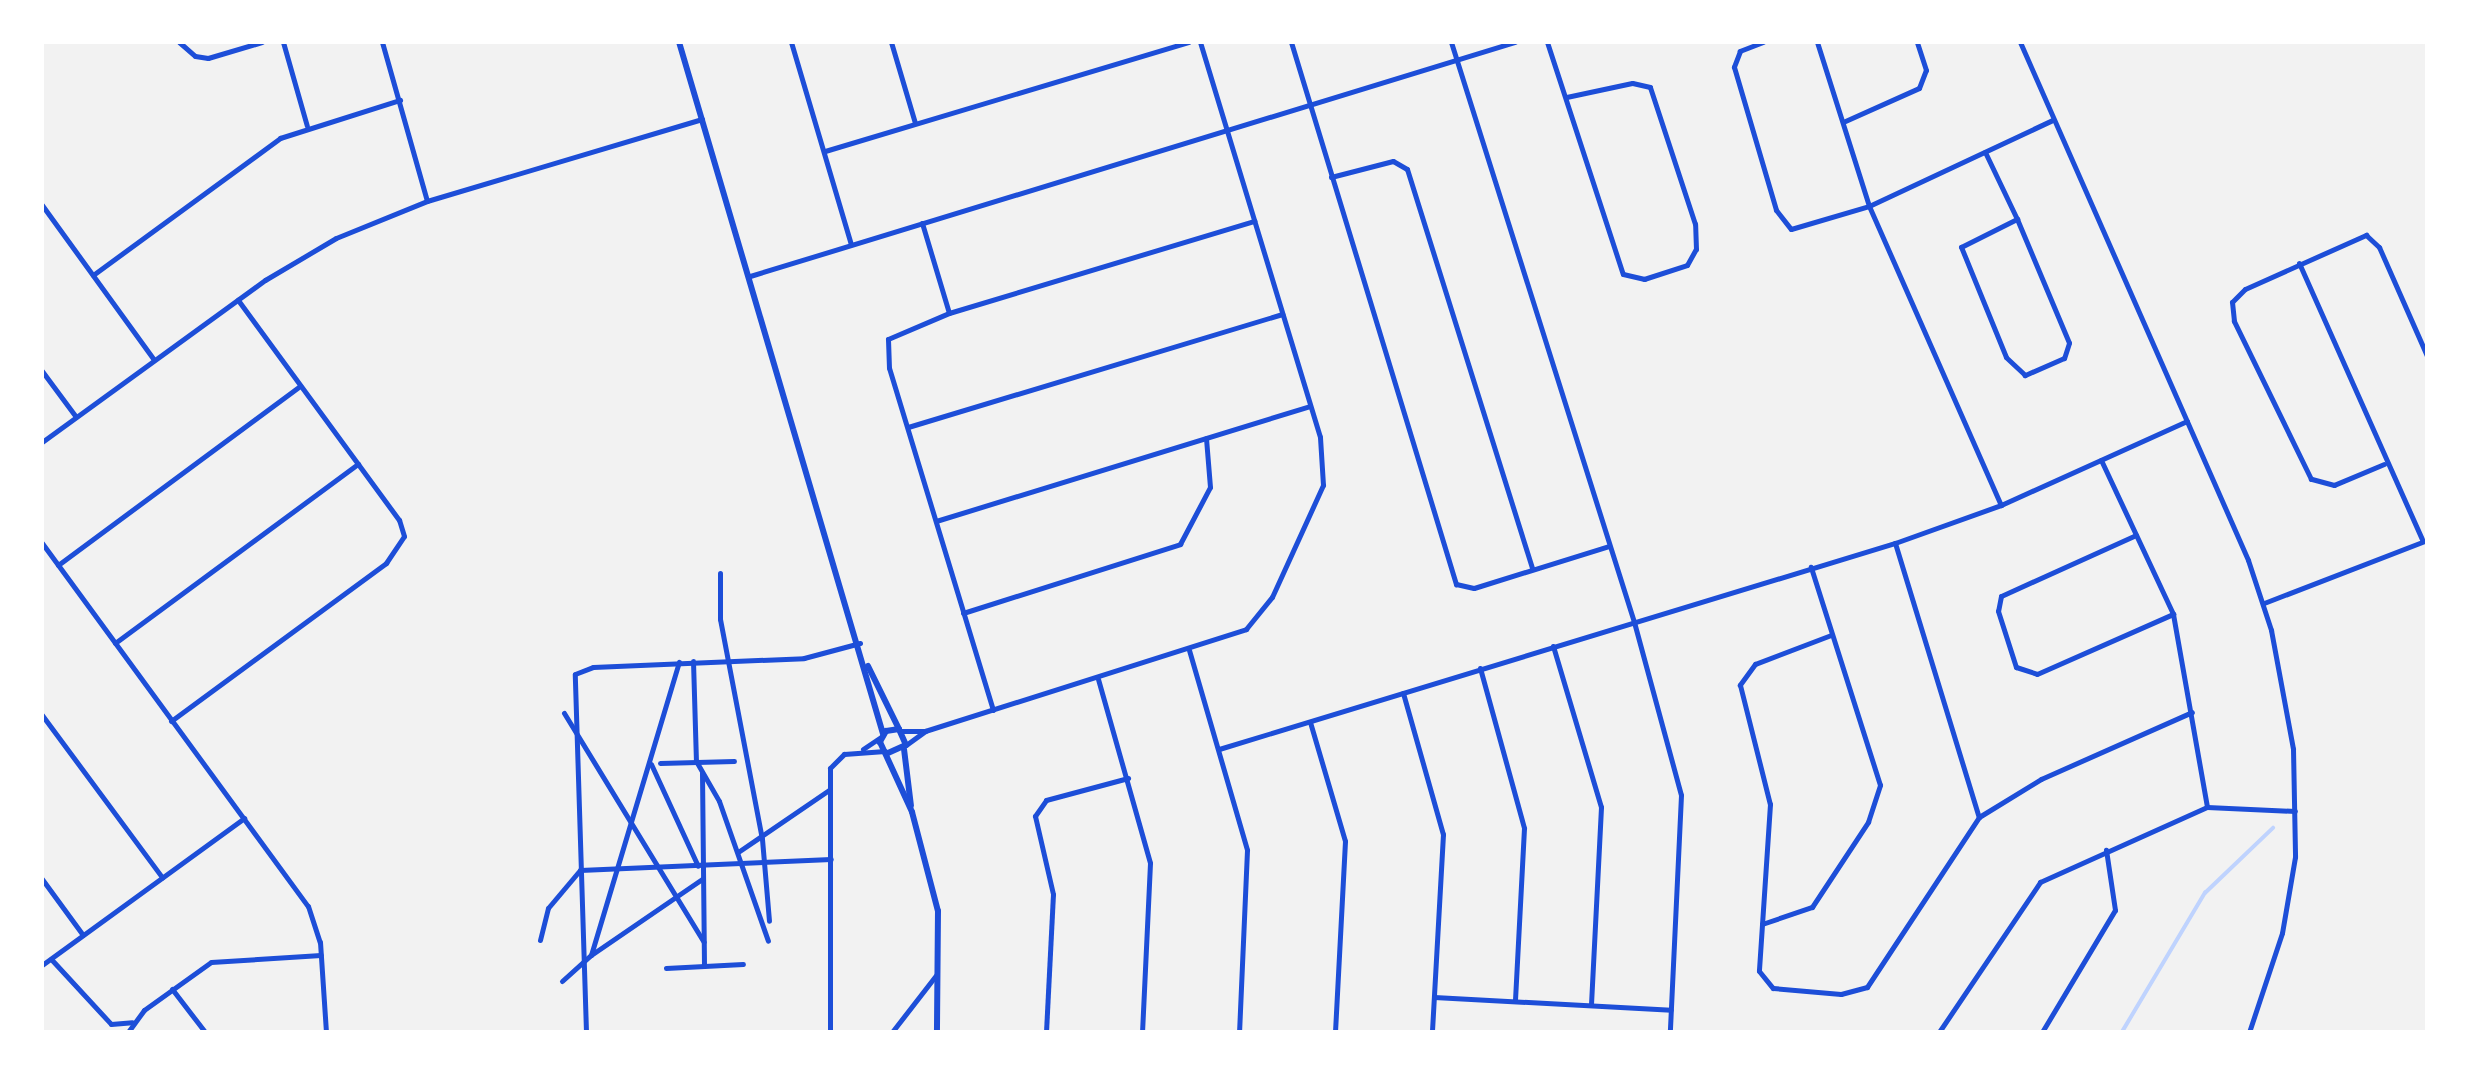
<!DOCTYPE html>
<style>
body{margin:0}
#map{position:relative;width:2469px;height:1074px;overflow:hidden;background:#f2f2f2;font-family:"Source Sans 3",sans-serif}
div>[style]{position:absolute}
.stream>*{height:3.5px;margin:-1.75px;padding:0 1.75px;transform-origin:1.75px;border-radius:1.75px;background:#bfd3fe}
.minor>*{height:5px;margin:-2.5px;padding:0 2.5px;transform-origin:2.5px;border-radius:2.5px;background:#1d4ed8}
.tertiary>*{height:6px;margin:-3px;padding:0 3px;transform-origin:3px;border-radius:3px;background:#1d4ed8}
span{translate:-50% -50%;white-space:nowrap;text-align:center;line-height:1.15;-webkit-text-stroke:5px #fff;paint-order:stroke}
.frame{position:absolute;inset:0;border:44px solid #fff;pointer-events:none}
</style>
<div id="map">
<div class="stream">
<div style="left:2122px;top:1032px;width:162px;rotate:-59.2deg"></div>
<div style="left:2205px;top:893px;width:94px;rotate:-43.7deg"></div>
</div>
<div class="minor">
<div style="left:179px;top:42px;width:21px;rotate:41deg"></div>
<div style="left:195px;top:56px;width:13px;rotate:9deg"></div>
<div style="left:208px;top:58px;width:56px;rotate:-16.5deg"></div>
<div style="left:283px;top:42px;width:87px;rotate:74.1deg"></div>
<div style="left:382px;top:42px;width:165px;rotate:74.2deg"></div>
<div style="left:791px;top:42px;width:211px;rotate:73.5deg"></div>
<div style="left:891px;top:42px;width:84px;rotate:73.5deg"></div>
<div style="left:1291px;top:42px;width:567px;rotate:73.07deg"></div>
<div style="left:1456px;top:584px;width:18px;rotate:13deg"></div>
<div style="left:1474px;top:588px;width:141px;rotate:-17.3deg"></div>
<div style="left:1451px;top:42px;width:608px;rotate:72.49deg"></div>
<div style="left:1634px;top:622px;width:179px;rotate:74.8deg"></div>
<div style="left:1681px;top:795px;width:237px;rotate:92.7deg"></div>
<div style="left:1547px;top:42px;width:244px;rotate:71.9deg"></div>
<div style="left:1623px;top:274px;width:22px;rotate:13deg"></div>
<div style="left:1644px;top:279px;width:45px;rotate:-18deg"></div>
<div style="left:1687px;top:265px;width:18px;rotate:-61deg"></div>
<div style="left:1696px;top:249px;width:25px;rotate:-92deg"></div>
<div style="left:1695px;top:224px;width:144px;rotate:-108.2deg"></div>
<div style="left:1650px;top:87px;width:18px;rotate:-167deg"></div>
<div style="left:1632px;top:83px;width:67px;rotate:168deg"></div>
<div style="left:1763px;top:42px;width:25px;rotate:159deg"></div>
<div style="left:1740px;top:51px;width:17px;rotate:111deg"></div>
<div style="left:1734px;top:67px;width:149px;rotate:73.6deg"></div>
<div style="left:1776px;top:210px;width:24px;rotate:52deg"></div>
<div style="left:1791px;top:229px;width:81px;rotate:-16.4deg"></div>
<div style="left:1869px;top:206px;width:203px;rotate:-25.1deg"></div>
<div style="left:1817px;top:42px;width:172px;rotate:72.4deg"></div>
<div style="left:1869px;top:206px;width:327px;rotate:66.2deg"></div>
<div style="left:2020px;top:42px;width:566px;rotate:66.24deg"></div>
<div style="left:2248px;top:560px;width:74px;rotate:71.8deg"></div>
<div style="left:2271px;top:630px;width:121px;rotate:79.5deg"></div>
<div style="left:2293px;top:749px;width:108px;rotate:88.9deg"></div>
<div style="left:2295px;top:857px;width:77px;rotate:99.7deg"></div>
<div style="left:2282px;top:933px;width:104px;rotate:108.4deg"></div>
<div style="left:1843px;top:122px;width:83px;rotate:-24.1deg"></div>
<div style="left:1919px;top:88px;width:19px;rotate:-69deg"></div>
<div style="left:1926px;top:70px;width:29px;rotate:-108deg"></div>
<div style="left:825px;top:151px;width:380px;rotate:-16.7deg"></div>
<div style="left:1985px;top:152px;width:74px;rotate:64.5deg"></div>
<div style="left:2017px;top:219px;width:134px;rotate:67.2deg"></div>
<div style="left:2069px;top:343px;width:16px;rotate:108deg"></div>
<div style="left:2064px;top:358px;width:43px;rotate:156.4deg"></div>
<div style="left:2025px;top:375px;width:26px;rotate:-137deg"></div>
<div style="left:2006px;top:357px;width:119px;rotate:-112.2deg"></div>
<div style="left:1961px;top:247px;width:63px;rotate:-26.6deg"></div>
<div style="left:1331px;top:177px;width:64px;rotate:-14.5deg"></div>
<div style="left:1393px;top:161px;width:16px;rotate:30deg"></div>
<div style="left:1407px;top:169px;width:419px;rotate:72.6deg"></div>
<div style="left:42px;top:205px;width:191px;rotate:54.1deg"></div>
<div style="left:922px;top:223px;width:94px;rotate:73.3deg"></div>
<div style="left:2299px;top:263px;width:302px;rotate:66deg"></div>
<div style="left:93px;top:275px;width:232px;rotate:-36.2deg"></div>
<div style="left:280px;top:138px;width:126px;rotate:-17.6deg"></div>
<div style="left:750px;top:276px;width:800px;rotate:-17.01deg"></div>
<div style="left:42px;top:371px;width:57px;rotate:53.5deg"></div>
<div style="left:908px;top:427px;width:391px;rotate:-16.8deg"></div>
<div style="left:42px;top:442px;width:276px;rotate:-36deg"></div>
<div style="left:265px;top:280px;width:82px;rotate:-30.6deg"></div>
<div style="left:336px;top:238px;width:98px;rotate:-22.1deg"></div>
<div style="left:427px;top:201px;width:287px;rotate:-16.6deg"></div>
<div style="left:2101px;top:460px;width:170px;rotate:64.9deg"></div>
<div style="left:2173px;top:614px;width:196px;rotate:80deg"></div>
<div style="left:2384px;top:464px;width:54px;rotate:157.2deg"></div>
<div style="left:2334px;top:485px;width:24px;rotate:-165deg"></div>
<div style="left:2311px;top:479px;width:176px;rotate:-116deg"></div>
<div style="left:2234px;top:321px;width:19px;rotate:-96deg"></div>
<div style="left:2232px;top:302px;width:18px;rotate:-45deg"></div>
<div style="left:2245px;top:289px;width:133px;rotate:-24.1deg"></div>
<div style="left:2366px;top:235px;width:18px;rotate:43deg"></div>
<div style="left:2379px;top:247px;width:119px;rotate:66.2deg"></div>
<div style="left:936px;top:521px;width:391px;rotate:-17.1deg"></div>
<div style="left:2136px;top:535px;width:148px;rotate:155.7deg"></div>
<div style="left:2001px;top:596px;width:15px;rotate:101deg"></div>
<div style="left:1998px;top:611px;width:59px;rotate:72.2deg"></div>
<div style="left:2016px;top:667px;width:22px;rotate:18deg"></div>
<div style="left:2037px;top:674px;width:149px;rotate:-23.8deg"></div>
<div style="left:42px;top:543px;width:450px;rotate:53.8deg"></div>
<div style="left:308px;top:906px;width:38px;rotate:72deg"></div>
<div style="left:320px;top:942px;width:90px;rotate:86.2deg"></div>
<div style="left:1895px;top:543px;width:287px;rotate:73deg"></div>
<div style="left:58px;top:565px;width:301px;rotate:-36.5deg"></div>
<div style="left:720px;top:573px;width:46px;rotate:90deg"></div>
<div style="left:720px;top:619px;width:224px;rotate:79.2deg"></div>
<div style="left:762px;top:839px;width:82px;rotate:85.1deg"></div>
<div style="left:2264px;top:603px;width:175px;rotate:-21.1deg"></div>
<div style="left:963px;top:613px;width:228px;rotate:-17.6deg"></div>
<div style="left:1180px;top:544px;width:64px;rotate:-62.2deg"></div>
<div style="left:1210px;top:487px;width:49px;rotate:-94.7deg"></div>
<div style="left:1831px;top:635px;width:81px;rotate:159.1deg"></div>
<div style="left:1755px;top:664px;width:26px;rotate:126deg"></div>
<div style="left:1740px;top:685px;width:123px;rotate:75.9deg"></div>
<div style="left:1770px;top:804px;width:167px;rotate:93.8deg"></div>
<div style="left:1759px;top:971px;width:22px;rotate:51deg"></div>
<div style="left:1773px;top:988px;width:68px;rotate:5deg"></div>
<div style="left:1841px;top:994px;width:27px;rotate:-15deg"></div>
<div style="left:1867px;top:987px;width:204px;rotate:-56.6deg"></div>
<div style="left:1979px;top:817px;width:73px;rotate:-31.5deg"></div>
<div style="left:2041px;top:779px;width:165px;rotate:-23.9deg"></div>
<div style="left:115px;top:643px;width:302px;rotate:-36.4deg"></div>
<div style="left:1553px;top:646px;width:168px;rotate:73.4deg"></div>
<div style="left:1601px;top:807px;width:198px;rotate:92.9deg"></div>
<div style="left:1189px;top:650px;width:208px;rotate:73.8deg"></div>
<div style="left:1247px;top:850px;width:182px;rotate:92.5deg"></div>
<div style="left:693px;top:661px;width:100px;rotate:88.3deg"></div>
<div style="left:696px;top:761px;width:46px;rotate:60.1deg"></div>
<div style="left:719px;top:801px;width:148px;rotate:70.7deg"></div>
<div style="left:1480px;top:668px;width:166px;rotate:74.6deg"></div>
<div style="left:1524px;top:828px;width:172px;rotate:93deg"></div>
<div style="left:1098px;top:679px;width:191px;rotate:74.2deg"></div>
<div style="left:1150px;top:863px;width:169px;rotate:92.7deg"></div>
<div style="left:1403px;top:693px;width:147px;rotate:74.2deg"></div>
<div style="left:1443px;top:834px;width:198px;rotate:93.2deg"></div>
<div style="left:993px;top:710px;width:357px;rotate:-106.9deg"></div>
<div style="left:889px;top:368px;width:29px;rotate:-92deg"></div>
<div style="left:888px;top:339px;width:66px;rotate:-23.1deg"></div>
<div style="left:949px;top:313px;width:319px;rotate:-16.8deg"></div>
<div style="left:564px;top:713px;width:268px;rotate:58.6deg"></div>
<div style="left:42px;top:715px;width:202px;rotate:53.5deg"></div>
<div style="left:171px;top:721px;width:267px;rotate:-36.3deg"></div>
<div style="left:386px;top:563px;width:32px;rotate:-56deg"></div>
<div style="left:404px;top:536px;width:17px;rotate:-107deg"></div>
<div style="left:399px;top:520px;width:273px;rotate:-126.2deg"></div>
<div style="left:1310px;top:722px;width:124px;rotate:73.6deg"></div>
<div style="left:1345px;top:841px;width:191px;rotate:93deg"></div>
<div style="left:901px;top:731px;width:24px"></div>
<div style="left:906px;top:745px;width:24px;rotate:-36deg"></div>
<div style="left:925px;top:731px;width:337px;rotate:-17.6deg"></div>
<div style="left:1246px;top:629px;width:41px;rotate:-50.9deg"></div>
<div style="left:1272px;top:597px;width:123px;rotate:-65.5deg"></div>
<div style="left:1323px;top:485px;width:48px;rotate:-93.6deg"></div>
<div style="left:1320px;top:437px;width:413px;rotate:-106.9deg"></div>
<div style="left:863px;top:749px;width:22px;rotate:-34deg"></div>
<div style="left:1219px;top:749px;width:707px;rotate:-16.95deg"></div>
<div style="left:1895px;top:543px;width:113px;rotate:-19.7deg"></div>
<div style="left:2001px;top:505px;width:204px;rotate:-24.3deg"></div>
<div style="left:660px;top:763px;width:74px;rotate:-1.5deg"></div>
<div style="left:651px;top:764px;width:112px;rotate:65.3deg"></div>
<div style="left:702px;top:773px;width:192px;rotate:89.4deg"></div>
<div style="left:738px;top:852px;width:110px;rotate:-34.3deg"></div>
<div style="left:42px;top:879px;width:69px;rotate:53.8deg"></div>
<div style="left:1762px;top:924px;width:53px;rotate:-18.8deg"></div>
<div style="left:1812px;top:907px;width:102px;rotate:-56.6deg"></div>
<div style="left:1868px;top:822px;width:39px;rotate:-72deg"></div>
<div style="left:1880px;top:785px;width:229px;rotate:-107.6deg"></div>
<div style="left:540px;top:940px;width:33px;rotate:-76deg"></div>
<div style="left:548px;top:908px;width:50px;rotate:-49.9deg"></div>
<div style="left:580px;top:870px;width:251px;rotate:-2.5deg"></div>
<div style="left:591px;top:955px;width:135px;rotate:-34.4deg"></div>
<div style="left:51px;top:959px;width:88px;rotate:47.3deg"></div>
<div style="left:111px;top:1024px;width:21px;rotate:-5deg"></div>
<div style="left:42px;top:965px;width:250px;rotate:-36deg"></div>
<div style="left:666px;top:968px;width:77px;rotate:-3deg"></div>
<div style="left:562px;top:981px;width:39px;rotate:-42deg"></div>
<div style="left:591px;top:955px;width:306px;rotate:-73.3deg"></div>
<div style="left:172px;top:989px;width:54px;rotate:52.5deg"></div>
<div style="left:1434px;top:997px;width:237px;rotate:3.1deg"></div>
<div style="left:128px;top:1032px;width:27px;rotate:-54deg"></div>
<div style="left:144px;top:1010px;width:82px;rotate:-35.6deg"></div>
<div style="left:211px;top:962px;width:110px;rotate:-3.6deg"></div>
<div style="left:586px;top:1032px;width:358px;rotate:-91.8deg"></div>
<div style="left:575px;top:674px;width:19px;rotate:-21deg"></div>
<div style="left:593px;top:667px;width:211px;rotate:-2.4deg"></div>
<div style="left:804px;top:658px;width:58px;rotate:-15deg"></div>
<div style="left:830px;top:1032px;width:264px;rotate:-90deg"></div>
<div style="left:830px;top:768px;width:20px;rotate:-45deg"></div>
<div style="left:844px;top:754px;width:41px;rotate:-4.2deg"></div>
<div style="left:892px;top:1032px;width:73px;rotate:-52.2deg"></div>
<div style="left:1046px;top:1032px;width:138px;rotate:-87.1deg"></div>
<div style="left:1053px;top:894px;width:80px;rotate:-103deg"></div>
<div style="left:1035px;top:816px;width:19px;rotate:-55deg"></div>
<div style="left:1046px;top:800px;width:85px;rotate:-15deg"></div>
<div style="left:1939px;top:1032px;width:181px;rotate:-56deg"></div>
<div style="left:2040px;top:882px;width:183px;rotate:-24.2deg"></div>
<div style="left:2207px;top:807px;width:88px;rotate:2.6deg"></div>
<div style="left:2042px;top:1032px;width:142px;rotate:-59.1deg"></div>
<div style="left:2115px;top:910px;width:61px;rotate:-98.5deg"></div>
</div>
<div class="tertiary">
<div style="left:679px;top:42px;width:721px;rotate:73.57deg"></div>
<div style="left:868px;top:666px;width:70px;rotate:63.8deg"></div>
<div style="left:904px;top:749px;width:57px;rotate:83deg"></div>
<div style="left:888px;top:753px;width:20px;rotate:-24deg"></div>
<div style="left:906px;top:745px;width:17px;rotate:-114deg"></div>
<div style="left:899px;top:729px;width:13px;rotate:171deg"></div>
<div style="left:886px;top:731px;width:13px;rotate:119deg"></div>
<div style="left:880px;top:742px;width:77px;rotate:65.4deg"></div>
<div style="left:912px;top:812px;width:102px;rotate:75.3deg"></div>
<div style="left:938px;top:911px;width:121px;rotate:90.5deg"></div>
</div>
<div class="frame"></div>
</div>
